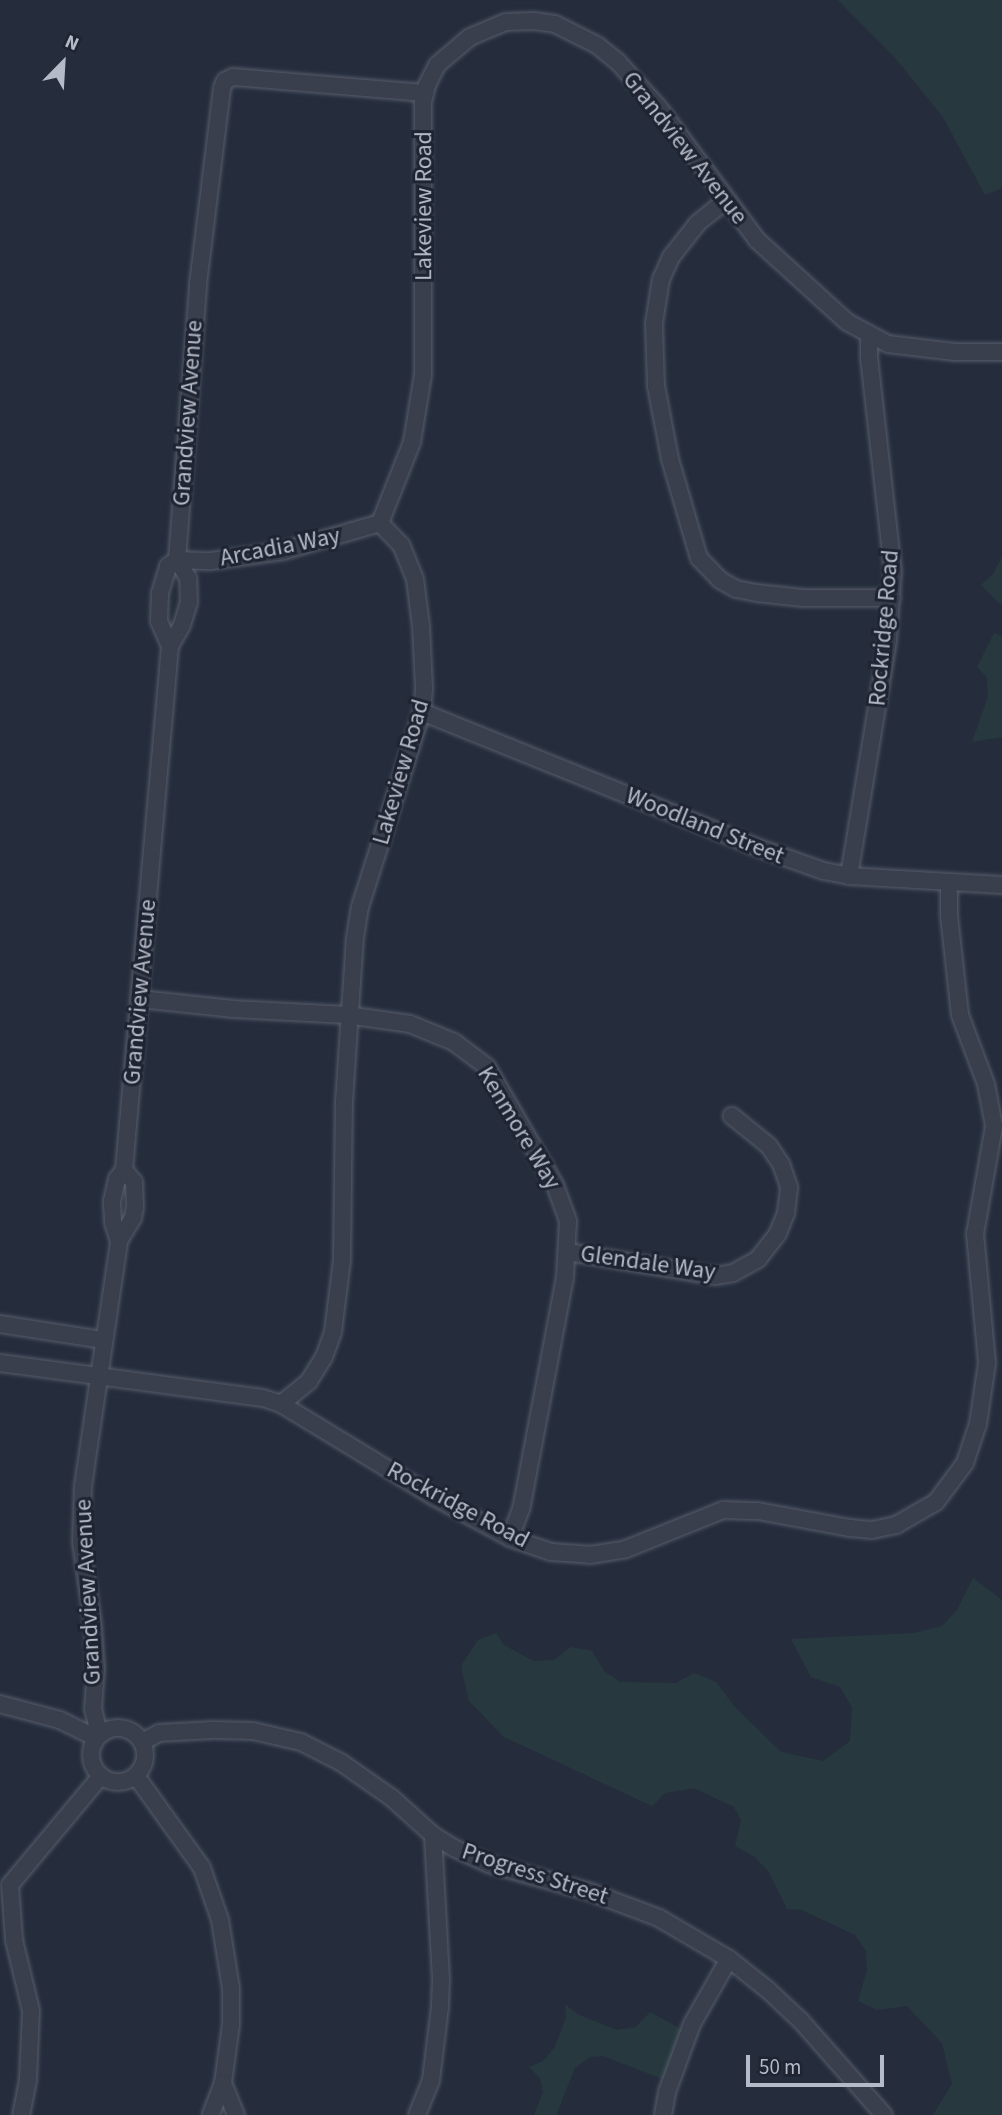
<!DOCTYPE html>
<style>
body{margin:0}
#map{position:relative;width:1002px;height:2115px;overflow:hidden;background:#252d3d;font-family:"Source Sans 3",sans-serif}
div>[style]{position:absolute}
.green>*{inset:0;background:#27393e}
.roads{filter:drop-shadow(0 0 2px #575d6b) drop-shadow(0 0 2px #575d6b)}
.minor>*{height:16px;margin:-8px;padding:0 8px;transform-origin:8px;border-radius:8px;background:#393f4d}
.minor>.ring{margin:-8px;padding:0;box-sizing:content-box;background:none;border:16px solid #393f4d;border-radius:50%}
span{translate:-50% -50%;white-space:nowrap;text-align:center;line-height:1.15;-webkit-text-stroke:6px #1e2432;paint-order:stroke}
.street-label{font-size:24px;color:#b5bac8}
.north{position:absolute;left:28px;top:28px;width:70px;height:70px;-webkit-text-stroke:5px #1e2432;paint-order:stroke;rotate:24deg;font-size:19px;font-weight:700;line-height:28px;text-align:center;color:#b5bac8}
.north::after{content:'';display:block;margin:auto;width:24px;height:32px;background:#b5bac8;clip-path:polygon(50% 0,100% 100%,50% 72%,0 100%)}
.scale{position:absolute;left:746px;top:2055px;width:138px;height:32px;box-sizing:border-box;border:4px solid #b5bac8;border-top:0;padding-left:9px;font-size:21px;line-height:24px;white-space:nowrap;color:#b5bac8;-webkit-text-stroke:5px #1e2432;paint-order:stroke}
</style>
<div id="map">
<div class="green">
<div style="clip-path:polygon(838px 0,1002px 0,1002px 188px,985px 195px,943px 117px,897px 60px)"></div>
<div style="clip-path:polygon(1002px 557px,1002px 603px,1000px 604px,981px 585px,993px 574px)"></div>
<div style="clip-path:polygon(994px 633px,1002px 636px,1002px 737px,972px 742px,988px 697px,987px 677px,977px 667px)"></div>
<div style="clip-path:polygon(973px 1578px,1002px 1600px,1002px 2115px,933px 2115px,952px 2084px,942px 2043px,907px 2006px,877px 2010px,858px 2001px,867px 1970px,866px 1951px,855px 1935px,802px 1910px,787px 1909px,769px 1872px,755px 1857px,735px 1846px,741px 1820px,734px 1807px,694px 1788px,665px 1793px,652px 1806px,504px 1737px,469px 1701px,461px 1666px,478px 1640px,496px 1633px,504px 1645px,534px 1661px,554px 1660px,571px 1647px,592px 1651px,604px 1671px,620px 1682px,676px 1683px,694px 1673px,716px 1682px,735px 1707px,781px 1752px,823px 1761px,850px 1741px,852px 1707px,840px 1687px,811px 1677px,791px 1639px,914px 1633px,942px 1626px,957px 1610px)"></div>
<div style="clip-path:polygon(565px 2004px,577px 2014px,617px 2030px,636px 2027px,650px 2012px,688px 2033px,668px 2081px,603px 2056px,590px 2057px,575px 2068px,556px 2115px,534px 2115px,543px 2092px,540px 2078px,529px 2067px,543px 2061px,555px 2047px,566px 2018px)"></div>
</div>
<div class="roads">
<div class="minor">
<div style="left:725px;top:201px;width:36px;rotate:141deg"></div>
<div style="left:697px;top:224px;width:42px;rotate:128.2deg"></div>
<div style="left:671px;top:257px;width:24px;rotate:114deg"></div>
<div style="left:661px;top:279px;width:45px;rotate:99deg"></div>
<div style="left:654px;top:323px;width:63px;rotate:88.2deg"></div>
<div style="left:656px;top:386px;width:74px;rotate:79.1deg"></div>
<div style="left:670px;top:459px;width:103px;rotate:73.7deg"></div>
<div style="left:699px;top:558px;width:30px;rotate:46deg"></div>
<div style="left:720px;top:580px;width:18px;rotate:29deg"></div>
<div style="left:736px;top:589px;width:21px;rotate:11deg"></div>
<div style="left:757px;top:593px;width:46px;rotate:6.2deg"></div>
<div style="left:803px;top:598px;width:89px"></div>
<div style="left:380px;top:523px;width:87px;rotate:-68.4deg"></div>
<div style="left:412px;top:442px;width:68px;rotate:-80.7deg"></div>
<div style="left:423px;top:375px;width:273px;rotate:-90deg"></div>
<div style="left:423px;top:102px;width:17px;rotate:-77deg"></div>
<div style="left:427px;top:85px;width:22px;rotate:-63deg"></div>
<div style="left:437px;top:65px;width:43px;rotate:-40.3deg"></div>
<div style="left:470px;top:37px;width:39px;rotate:-23deg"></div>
<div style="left:506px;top:22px;width:28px;rotate:-2deg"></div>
<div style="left:534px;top:21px;width:21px;rotate:8deg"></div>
<div style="left:555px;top:24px;width:47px;rotate:26.6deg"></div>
<div style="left:597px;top:45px;width:27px;rotate:39deg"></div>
<div style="left:618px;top:62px;width:62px;rotate:48.3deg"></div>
<div style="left:659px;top:108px;width:164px;rotate:53.4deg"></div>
<div style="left:757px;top:240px;width:122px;rotate:42.3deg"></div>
<div style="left:847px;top:322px;width:47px;rotate:28.2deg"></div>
<div style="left:888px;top:344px;width:67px;rotate:6.8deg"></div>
<div style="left:955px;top:352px;width:47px"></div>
<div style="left:170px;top:646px;width:27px;rotate:-114deg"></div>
<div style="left:159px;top:621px;width:28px;rotate:-88deg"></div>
<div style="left:160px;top:593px;width:28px;rotate:-73deg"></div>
<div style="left:168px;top:566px;width:11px;rotate:-34deg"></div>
<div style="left:177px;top:560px;width:34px;rotate:2deg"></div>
<div style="left:211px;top:561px;width:73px;rotate:-7.9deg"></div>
<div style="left:283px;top:551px;width:101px;rotate:-16.1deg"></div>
<div style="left:422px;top:712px;width:352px;rotate:22deg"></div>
<div style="left:748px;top:844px;width:81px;rotate:19.6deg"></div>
<div style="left:824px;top:871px;width:25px;rotate:11deg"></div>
<div style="left:849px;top:876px;width:153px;rotate:3.4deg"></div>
<div style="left:849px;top:876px;width:239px;rotate:-80.6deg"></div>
<div style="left:888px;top:640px;width:69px;rotate:-85.9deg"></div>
<div style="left:893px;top:571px;width:214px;rotate:-96.4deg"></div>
<div style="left:869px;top:358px;width:21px;rotate:-90deg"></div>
<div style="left:140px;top:999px;width:94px;rotate:6.1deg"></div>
<div style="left:233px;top:1009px;width:114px;rotate:3deg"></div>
<div style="left:347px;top:1015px;width:64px;rotate:8.1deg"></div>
<div style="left:410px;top:1024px;width:48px;rotate:22.2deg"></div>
<div style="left:454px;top:1042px;width:41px;rotate:37.1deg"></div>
<div style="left:487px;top:1067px;width:136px;rotate:60deg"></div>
<div style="left:555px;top:1185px;width:38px;rotate:70deg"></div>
<div style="left:568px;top:1221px;width:56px;rotate:93.1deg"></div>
<div style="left:565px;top:1277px;width:236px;rotate:100.7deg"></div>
<div style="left:521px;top:1509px;width:31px;rotate:111deg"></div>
<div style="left:119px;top:1241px;width:20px;rotate:-108deg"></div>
<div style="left:113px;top:1222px;width:21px;rotate:-93deg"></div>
<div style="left:112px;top:1201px;width:23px;rotate:-77deg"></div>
<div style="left:117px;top:1179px;width:11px;rotate:-52deg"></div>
<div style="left:124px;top:1170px;width:526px;rotate:-84.98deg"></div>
<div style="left:170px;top:646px;width:24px;rotate:-60deg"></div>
<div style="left:182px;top:625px;width:24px;rotate:-73deg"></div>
<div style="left:189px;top:602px;width:24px;rotate:-92deg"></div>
<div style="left:188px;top:578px;width:21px;rotate:-121deg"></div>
<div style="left:177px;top:560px;width:277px;rotate:-85.6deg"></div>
<div style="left:198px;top:284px;width:197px;rotate:-83deg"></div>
<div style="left:222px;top:88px;width:8px;rotate:-67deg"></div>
<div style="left:225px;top:81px;width:9px;rotate:-27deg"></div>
<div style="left:233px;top:77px;width:193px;rotate:4.8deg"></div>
<div style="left:568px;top:1252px;width:149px;rotate:9.3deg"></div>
<div style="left:715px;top:1276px;width:18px;rotate:-9deg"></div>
<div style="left:733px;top:1273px;width:29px;rotate:-29deg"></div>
<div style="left:758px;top:1259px;width:33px;rotate:-52deg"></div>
<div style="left:778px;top:1233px;width:22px;rotate:-68deg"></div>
<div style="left:786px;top:1213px;width:26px;rotate:-83deg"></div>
<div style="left:789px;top:1187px;width:24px;rotate:-109deg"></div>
<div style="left:781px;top:1164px;width:22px;rotate:-124deg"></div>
<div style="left:769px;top:1146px;width:48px;rotate:-141deg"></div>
<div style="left:0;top:1324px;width:103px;rotate:8.9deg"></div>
<div style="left:0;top:1363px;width:265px;rotate:7.6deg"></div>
<div style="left:263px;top:1398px;width:19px;rotate:18deg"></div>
<div style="left:281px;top:1404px;width:179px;rotate:31.3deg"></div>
<div style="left:434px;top:1497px;width:86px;rotate:28.3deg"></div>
<div style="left:510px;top:1538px;width:43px;rotate:18.9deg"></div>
<div style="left:551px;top:1552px;width:39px;rotate:4deg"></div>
<div style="left:590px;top:1555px;width:36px;rotate:-9deg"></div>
<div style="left:626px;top:1549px;width:105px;rotate:-21.9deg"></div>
<div style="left:723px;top:1510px;width:35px;rotate:2deg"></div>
<div style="left:758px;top:1511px;width:94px;rotate:10.5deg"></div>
<div style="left:850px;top:1528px;width:22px;rotate:5deg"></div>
<div style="left:872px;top:1530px;width:25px;rotate:-12deg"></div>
<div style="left:896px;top:1525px;width:46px;rotate:-29.9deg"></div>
<div style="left:936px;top:1502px;width:49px;rotate:-53.4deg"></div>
<div style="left:965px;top:1463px;width:41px;rotate:-71.6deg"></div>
<div style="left:978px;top:1424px;width:62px;rotate:-81.6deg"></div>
<div style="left:987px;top:1363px;width:130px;rotate:-95.3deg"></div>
<div style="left:975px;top:1234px;width:110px;rotate:-80deg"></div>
<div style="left:994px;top:1126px;width:43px;rotate:-100.8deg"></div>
<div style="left:986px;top:1084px;width:74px;rotate:-110.6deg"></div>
<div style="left:960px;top:1015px;width:101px;rotate:-96.3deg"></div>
<div style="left:949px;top:915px;width:33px;rotate:-90deg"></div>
<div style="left:281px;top:1404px;width:36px;rotate:-39deg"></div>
<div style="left:309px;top:1381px;width:28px;rotate:-58deg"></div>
<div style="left:324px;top:1357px;width:27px;rotate:-70deg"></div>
<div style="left:333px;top:1332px;width:73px;rotate:-82.9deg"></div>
<div style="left:342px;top:1260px;width:158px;rotate:-89.3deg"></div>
<div style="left:344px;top:1102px;width:164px;rotate:-86.2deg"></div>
<div style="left:355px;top:938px;width:31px;rotate:-81deg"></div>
<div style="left:360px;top:907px;width:205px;rotate:-72.4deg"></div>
<div style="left:422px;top:712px;width:25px;rotate:-85deg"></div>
<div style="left:424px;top:687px;width:61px;rotate:-92.8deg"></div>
<div style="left:421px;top:626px;width:47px;rotate:-97.3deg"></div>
<div style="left:415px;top:579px;width:37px;rotate:-112deg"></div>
<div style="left:401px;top:545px;width:30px;rotate:-134deg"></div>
<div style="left:0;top:1704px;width:62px;rotate:14.9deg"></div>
<div style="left:60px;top:1720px;width:40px;rotate:26.6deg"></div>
<div class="ring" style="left:91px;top:1728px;width:38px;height:38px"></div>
<div style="left:99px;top:1734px;width:26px;rotate:-103deg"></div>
<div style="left:93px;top:1709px;width:40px;rotate:-85.7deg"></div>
<div style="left:96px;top:1669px;width:44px;rotate:-93.9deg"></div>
<div style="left:93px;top:1625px;width:84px;rotate:-98.2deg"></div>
<div style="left:81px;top:1542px;width:56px;rotate:-88deg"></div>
<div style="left:83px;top:1486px;width:248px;rotate:-81.6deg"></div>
<div style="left:119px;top:1241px;width:27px;rotate:-59deg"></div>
<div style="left:133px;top:1218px;width:11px;rotate:-80deg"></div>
<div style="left:135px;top:1207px;width:25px;rotate:-92deg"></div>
<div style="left:134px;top:1182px;width:16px;rotate:-130deg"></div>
<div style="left:144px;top:1741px;width:17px;rotate:-28deg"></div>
<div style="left:159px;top:1733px;width:54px;rotate:-3.2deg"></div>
<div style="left:213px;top:1730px;width:40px;rotate:1.4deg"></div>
<div style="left:253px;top:1731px;width:49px;rotate:12.9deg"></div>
<div style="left:301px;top:1742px;width:46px;rotate:27.1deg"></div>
<div style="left:342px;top:1763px;width:61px;rotate:35deg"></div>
<div style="left:392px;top:1798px;width:55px;rotate:42.1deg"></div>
<div style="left:433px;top:1835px;width:25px;rotate:32deg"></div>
<div style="left:454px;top:1848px;width:38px;rotate:25deg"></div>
<div style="left:489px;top:1864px;width:105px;rotate:15.5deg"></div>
<div style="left:590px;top:1892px;width:74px;rotate:20.6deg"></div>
<div style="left:659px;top:1918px;width:81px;rotate:30.4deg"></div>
<div style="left:729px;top:1959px;width:50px;rotate:38.5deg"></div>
<div style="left:768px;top:1990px;width:45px;rotate:43.2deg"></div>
<div style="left:801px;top:2021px;width:125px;rotate:48.6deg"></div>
<div style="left:136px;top:1776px;width:113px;rotate:54.3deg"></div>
<div style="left:202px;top:1868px;width:55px;rotate:70.9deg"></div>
<div style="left:220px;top:1920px;width:70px;rotate:80.9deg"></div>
<div style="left:231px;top:1989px;width:35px;rotate:90deg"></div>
<div style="left:231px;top:2024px;width:60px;rotate:97.7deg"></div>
<div style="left:223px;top:2083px;width:34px;rotate:111deg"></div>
<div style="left:10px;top:1885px;width:55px;rotate:85.8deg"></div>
<div style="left:14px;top:1940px;width:73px;rotate:76.5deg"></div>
<div style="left:31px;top:2011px;width:69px;rotate:92.5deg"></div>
<div style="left:28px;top:2080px;width:36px;rotate:101deg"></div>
<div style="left:10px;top:1885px;width:141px;rotate:-50.2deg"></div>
<div style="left:223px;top:2083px;width:35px;rotate:68deg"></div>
<div style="left:417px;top:2115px;width:38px;rotate:-68deg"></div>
<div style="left:431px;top:2080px;width:74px;rotate:-83deg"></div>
<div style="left:440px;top:2007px;width:28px;rotate:-88deg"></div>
<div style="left:441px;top:1979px;width:144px;rotate:-93.2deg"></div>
<div style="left:663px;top:2115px;width:23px;rotate:-80deg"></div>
<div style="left:667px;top:2092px;width:72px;rotate:-69.8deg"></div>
<div style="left:692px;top:2024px;width:75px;rotate:-60.4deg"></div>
</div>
</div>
<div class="street-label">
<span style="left:685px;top:148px;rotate:52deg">Grandview Avenue</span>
<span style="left:424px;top:206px;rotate:-90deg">Lakeview Road</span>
<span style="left:188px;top:413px;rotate:-86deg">Grandview Avenue</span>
<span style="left:280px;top:547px;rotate:-11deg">Arcadia Way</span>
<span style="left:884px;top:628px;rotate:-85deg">Rockridge Road</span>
<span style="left:401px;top:772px;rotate:-74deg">Lakeview Road</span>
<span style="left:705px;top:826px;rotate:22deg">Woodland Street</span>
<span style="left:140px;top:992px;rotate:-85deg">Grandview Avenue</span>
<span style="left:519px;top:1128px;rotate:59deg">Kenmore Way</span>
<span style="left:648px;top:1263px;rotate:8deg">Glendale Way</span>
<span style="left:458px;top:1505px;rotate:28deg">Rockridge Road</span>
<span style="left:88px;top:1592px;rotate:-93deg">Grandview Avenue</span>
<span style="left:535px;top:1874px;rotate:18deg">Progress Street</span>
</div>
<div class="north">N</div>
<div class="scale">50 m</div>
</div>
